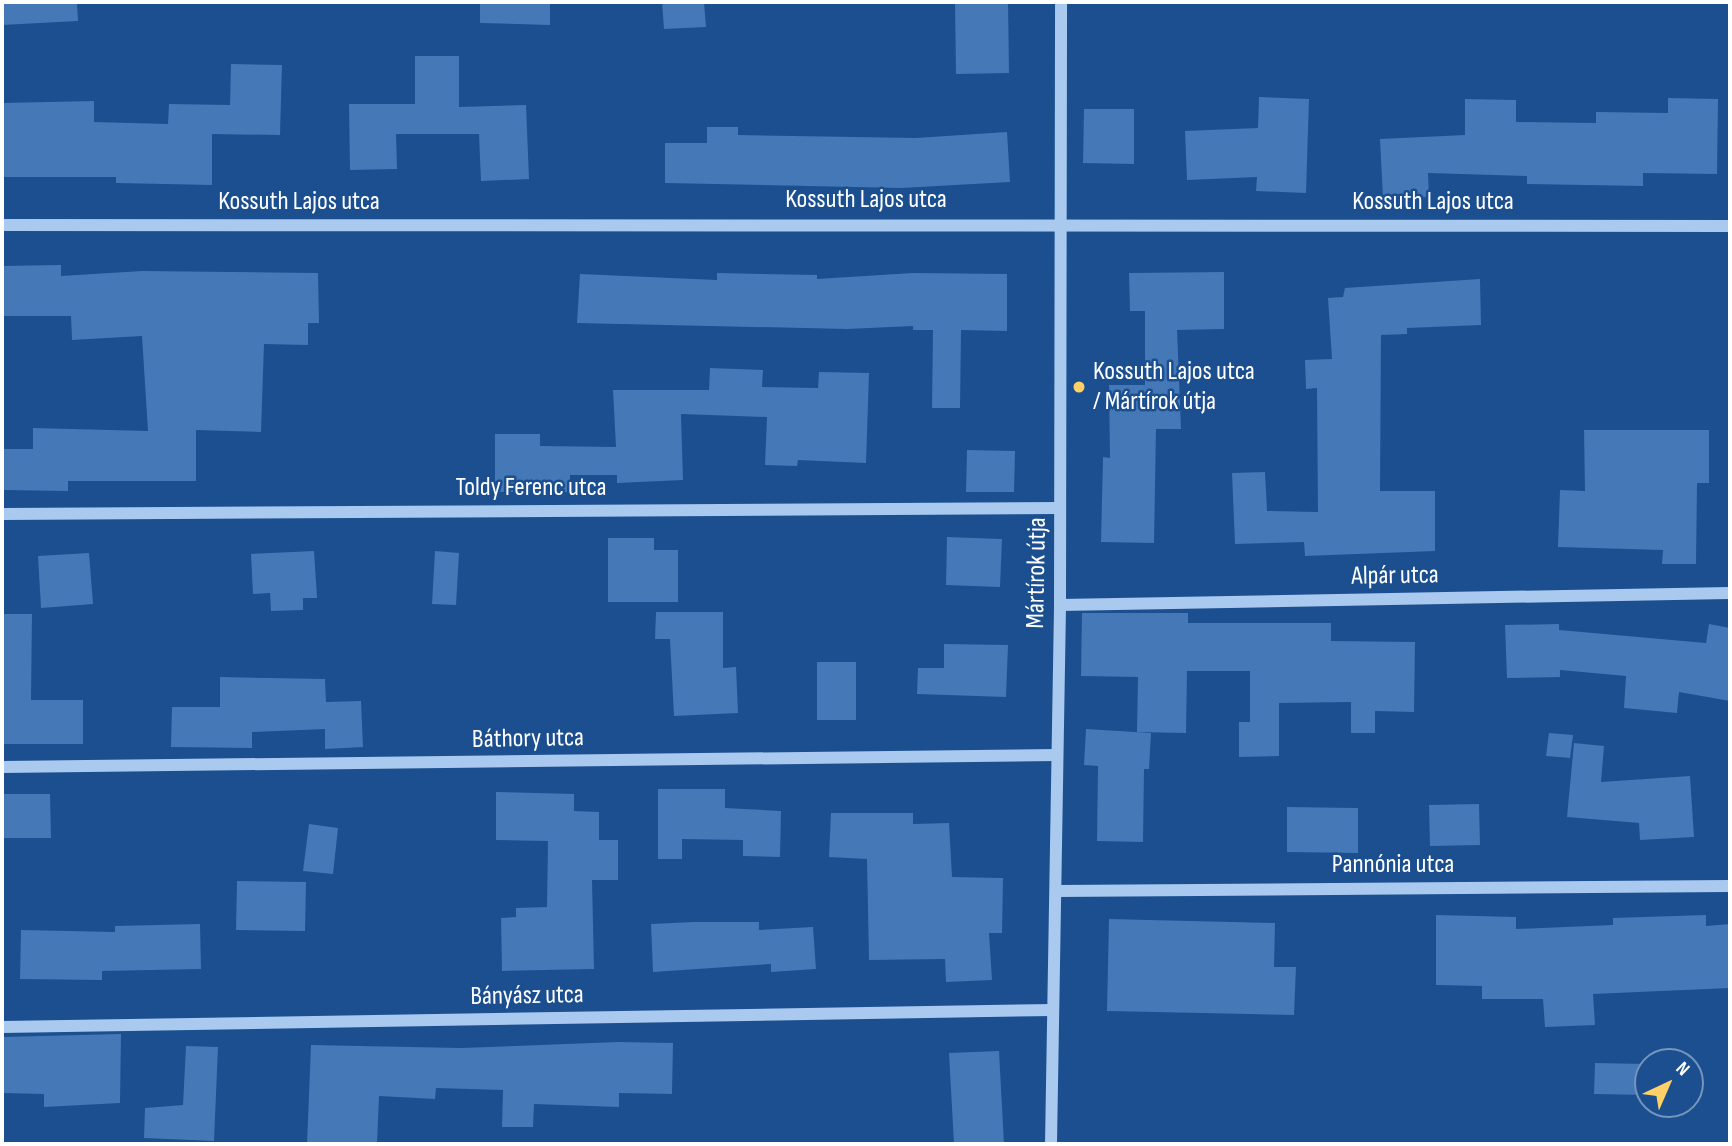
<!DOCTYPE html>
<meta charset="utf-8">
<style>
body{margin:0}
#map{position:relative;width:1732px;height:1146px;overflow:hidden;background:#1b4f8f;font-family:"Sofia Sans Condensed",sans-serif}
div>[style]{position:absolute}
.building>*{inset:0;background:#4478b7}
.minor>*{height:12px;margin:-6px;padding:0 6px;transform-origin:6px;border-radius:6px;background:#a9c9ee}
.dots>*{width:19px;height:19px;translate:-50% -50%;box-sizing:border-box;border:4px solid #1b4f8f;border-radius:50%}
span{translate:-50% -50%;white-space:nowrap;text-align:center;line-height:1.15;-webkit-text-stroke:5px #1b4f8f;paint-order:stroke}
.street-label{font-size:26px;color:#fff}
.poi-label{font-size:26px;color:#fff}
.left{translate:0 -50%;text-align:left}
.frame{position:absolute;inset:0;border:4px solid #fff;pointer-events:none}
.north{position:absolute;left:1634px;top:1048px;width:70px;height:70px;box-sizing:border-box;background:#1b4f8f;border:2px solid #7695bc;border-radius:50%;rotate:44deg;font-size:19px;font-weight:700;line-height:28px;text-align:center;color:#fff}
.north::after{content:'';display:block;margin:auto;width:24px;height:32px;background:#ffd166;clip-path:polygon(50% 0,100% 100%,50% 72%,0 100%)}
</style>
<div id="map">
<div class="building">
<div style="clip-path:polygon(2px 2px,77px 2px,78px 21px,2px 25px)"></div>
<div style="clip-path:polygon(480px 2px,550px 2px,550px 25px,480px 23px)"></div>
<div style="clip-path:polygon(662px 2px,704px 2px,706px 27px,664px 29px)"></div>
<div style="clip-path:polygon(955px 2px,1008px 2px,1009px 73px,956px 74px)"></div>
<div style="clip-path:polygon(415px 56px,459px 56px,459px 107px,526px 105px,529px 179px,481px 181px,479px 134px,396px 134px,397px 169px,350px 170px,349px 104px,415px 104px)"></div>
<div style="clip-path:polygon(231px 64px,282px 65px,280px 135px,212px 134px,212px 185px,116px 183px,116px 177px,2px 177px,2px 103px,94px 101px,94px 122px,168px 124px,169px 104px,230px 105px)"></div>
<div style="clip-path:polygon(1259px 97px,1309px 99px,1306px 193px,1256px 191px,1257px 177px,1187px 180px,1185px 131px,1258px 128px)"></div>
<div style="clip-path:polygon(1668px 98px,1718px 99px,1717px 174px,1643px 173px,1643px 186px,1527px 184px,1527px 176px,1428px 173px,1429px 197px,1383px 199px,1380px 139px,1465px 135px,1465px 99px,1516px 100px,1516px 122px,1596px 123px,1596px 112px,1668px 113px)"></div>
<div style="clip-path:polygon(1084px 109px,1134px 109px,1134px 164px,1083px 163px)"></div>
<div style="clip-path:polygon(707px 127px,738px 127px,738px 135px,916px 138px,1007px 132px,1010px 182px,901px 188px,665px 183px,665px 143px,707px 143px)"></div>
<div style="clip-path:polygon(61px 265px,61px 276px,142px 271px,318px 273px,319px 323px,308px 323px,308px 345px,264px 344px,261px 432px,196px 430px,196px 481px,68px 481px,68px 491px,2px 490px,2px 449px,33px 449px,33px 428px,148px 431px,142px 336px,72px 340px,71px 316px,2px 316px,2px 266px)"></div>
<div style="clip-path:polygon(1224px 272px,1224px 329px,1177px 330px,1181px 429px,1156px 429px,1154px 543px,1101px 542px,1103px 457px,1110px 458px,1109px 385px,1145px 385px,1145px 311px,1130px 311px,1129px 273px)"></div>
<div style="clip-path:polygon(717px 273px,817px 275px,817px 279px,913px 273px,1007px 274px,1007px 331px,961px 330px,960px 408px,932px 408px,933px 330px,913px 330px,913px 326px,847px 329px,577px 323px,580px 274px,717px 280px)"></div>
<div style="clip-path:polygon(1480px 279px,1481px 325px,1407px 328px,1407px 334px,1381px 335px,1380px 491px,1435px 491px,1435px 551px,1305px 556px,1304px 542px,1235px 544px,1232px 473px,1265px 472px,1267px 511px,1318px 512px,1317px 388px,1306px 389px,1305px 360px,1332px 359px,1328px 298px,1343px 297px,1345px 288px)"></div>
<div style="clip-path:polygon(710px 368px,763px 370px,762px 387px,818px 388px,819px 372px,869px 373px,866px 463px,798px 460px,797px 466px,765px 465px,767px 417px,681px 414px,683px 480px,617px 483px,617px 475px,570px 475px,570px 492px,495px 492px,495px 434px,540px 434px,540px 446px,616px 447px,613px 390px,709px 390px)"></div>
<div style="clip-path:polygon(1584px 430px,1709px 430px,1709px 483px,1697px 483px,1696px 564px,1662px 564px,1663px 550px,1558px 547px,1560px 490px,1585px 491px)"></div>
<div style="clip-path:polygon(967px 450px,1015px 451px,1014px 492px,966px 492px)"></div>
<div style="clip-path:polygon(947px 537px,1002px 539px,1000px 587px,946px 585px)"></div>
<div style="clip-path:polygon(608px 538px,654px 538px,654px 550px,678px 550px,678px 602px,608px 602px)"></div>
<div style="clip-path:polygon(314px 551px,317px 598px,303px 598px,303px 610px,271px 611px,270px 593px,253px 594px,251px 554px)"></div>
<div style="clip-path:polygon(435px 551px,459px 553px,456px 605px,432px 604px)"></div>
<div style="clip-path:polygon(89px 553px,93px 604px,41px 608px,38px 556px)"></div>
<div style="clip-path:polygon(656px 612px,723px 612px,723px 668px,736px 667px,738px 713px,674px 716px,670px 639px,655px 639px)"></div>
<div style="clip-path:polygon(1082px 613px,1188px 613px,1188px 623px,1331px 623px,1331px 641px,1415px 642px,1414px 712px,1375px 711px,1375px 733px,1351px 733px,1351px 702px,1279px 703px,1279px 756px,1239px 757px,1239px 722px,1250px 722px,1250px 671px,1187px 671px,1186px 733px,1137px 732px,1138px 677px,1081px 676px)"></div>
<div style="clip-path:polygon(2px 614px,32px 614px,31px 700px,83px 700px,83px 744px,2px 744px)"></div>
<div style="clip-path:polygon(1559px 624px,1559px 630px,1706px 643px,1709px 624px,1730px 628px,1730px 701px,1679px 692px,1677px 713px,1624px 708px,1626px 676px,1560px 670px,1560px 677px,1507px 678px,1505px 625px)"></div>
<div style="clip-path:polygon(944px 644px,1008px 645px,1006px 697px,917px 694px,918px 668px,944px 668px)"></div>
<div style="clip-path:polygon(817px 662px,856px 662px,856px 720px,817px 720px)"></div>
<div style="clip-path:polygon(220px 677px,325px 679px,326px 702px,361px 701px,363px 747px,325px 749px,325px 729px,252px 732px,252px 748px,171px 747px,172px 707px,220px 707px)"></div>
<div style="clip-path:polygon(1086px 729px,1151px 733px,1149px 769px,1144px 769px,1143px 842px,1097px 841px,1098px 766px,1084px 765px)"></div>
<div style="clip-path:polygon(1549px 733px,1573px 735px,1570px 758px,1546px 756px)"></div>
<div style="clip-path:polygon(1574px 743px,1604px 746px,1601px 782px,1690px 776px,1694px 837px,1640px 840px,1639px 823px,1567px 817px)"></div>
<div style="clip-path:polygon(658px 789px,725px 789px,725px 808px,781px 811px,780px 857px,743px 856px,743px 840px,682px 839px,682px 859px,658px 859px)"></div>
<div style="clip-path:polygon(496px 792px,574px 794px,574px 811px,599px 812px,599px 840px,618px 840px,618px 880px,592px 880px,594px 969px,502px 971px,501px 918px,516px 917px,516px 908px,547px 907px,548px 841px,496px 840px)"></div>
<div style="clip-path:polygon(2px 794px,50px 794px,51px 838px,2px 838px)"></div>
<div style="clip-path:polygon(1479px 804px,1480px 845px,1430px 846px,1429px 805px)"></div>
<div style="clip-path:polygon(1287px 807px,1358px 808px,1358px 853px,1287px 852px)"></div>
<div style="clip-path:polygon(831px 813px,913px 813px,913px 824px,949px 823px,952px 877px,1003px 878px,1002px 933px,989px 933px,992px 980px,946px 982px,945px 959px,869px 960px,867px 859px,829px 857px)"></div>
<div style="clip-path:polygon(309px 824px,338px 828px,333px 874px,303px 871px)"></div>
<div style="clip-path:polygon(237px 881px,306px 882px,305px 931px,236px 930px)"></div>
<div style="clip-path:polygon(1436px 915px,1516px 917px,1516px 929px,1613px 925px,1613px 918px,1706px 915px,1706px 926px,1730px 924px,1730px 988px,1593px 994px,1595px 1025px,1545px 1027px,1543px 999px,1482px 999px,1482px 986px,1436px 985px)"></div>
<div style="clip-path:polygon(1109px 919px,1275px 923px,1274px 967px,1296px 967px,1294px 1015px,1107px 1011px)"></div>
<div style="clip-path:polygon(694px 922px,759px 922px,759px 930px,813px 927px,816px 969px,771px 972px,771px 964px,653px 972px,651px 924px)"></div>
<div style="clip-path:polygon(200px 924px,201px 969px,102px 971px,102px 980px,20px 979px,21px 930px,115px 932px,115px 926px)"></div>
<div style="clip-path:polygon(121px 1034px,120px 1103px,44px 1107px,44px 1094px,2px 1093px,2px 1037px)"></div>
<div style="clip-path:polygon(618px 1042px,673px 1043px,672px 1094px,619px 1093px,619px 1107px,534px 1104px,533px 1127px,502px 1127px,503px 1090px,436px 1088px,435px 1099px,379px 1096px,377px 1144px,307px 1144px,311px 1045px,461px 1048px)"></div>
<div style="clip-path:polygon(186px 1046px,218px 1047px,214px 1141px,144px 1138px,145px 1108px,183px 1105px)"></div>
<div style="clip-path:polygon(999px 1051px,1004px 1144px,954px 1144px,949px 1053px)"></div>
<div style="clip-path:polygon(1595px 1063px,1648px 1064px,1648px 1095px,1594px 1094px)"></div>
</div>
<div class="minor">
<div style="left:2px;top:225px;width:1728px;rotate:0.03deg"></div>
<div style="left:2px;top:514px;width:1058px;rotate:-0.32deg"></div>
<div style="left:1060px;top:605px;width:670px;rotate:-1.03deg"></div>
<div style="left:2px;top:767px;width:1053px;rotate:-0.65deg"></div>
<div style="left:1056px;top:891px;width:674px;rotate:-0.43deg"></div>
<div style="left:2px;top:1027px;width:1051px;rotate:-0.93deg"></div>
<div style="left:1051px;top:1144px;width:539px;rotate:-89.04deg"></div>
<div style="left:1060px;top:605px;width:603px;rotate:-89.9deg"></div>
</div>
<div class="dots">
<div style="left:1079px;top:387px;background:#ffd166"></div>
</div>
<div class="street-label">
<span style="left:866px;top:200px">Kossuth Lajos utca</span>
<span style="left:299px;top:202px">Kossuth Lajos utca</span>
<span style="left:1433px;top:202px">Kossuth Lajos utca</span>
<span style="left:531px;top:488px">Toldy Ferenc utca</span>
<span style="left:1037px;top:573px;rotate:-89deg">Mártírok útja</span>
<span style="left:1395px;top:576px;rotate:-1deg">Alpár utca</span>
<span style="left:528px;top:739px;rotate:-1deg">Báthory utca</span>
<span style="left:1393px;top:865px">Pannónia utca</span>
<span style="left:527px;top:996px;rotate:-1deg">Bányász utca</span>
</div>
<div class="poi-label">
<span class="left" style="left:1093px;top:387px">Kossuth Lajos utca<br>/ Mártírok útja</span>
</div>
<div class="frame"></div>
<div class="north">N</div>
</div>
